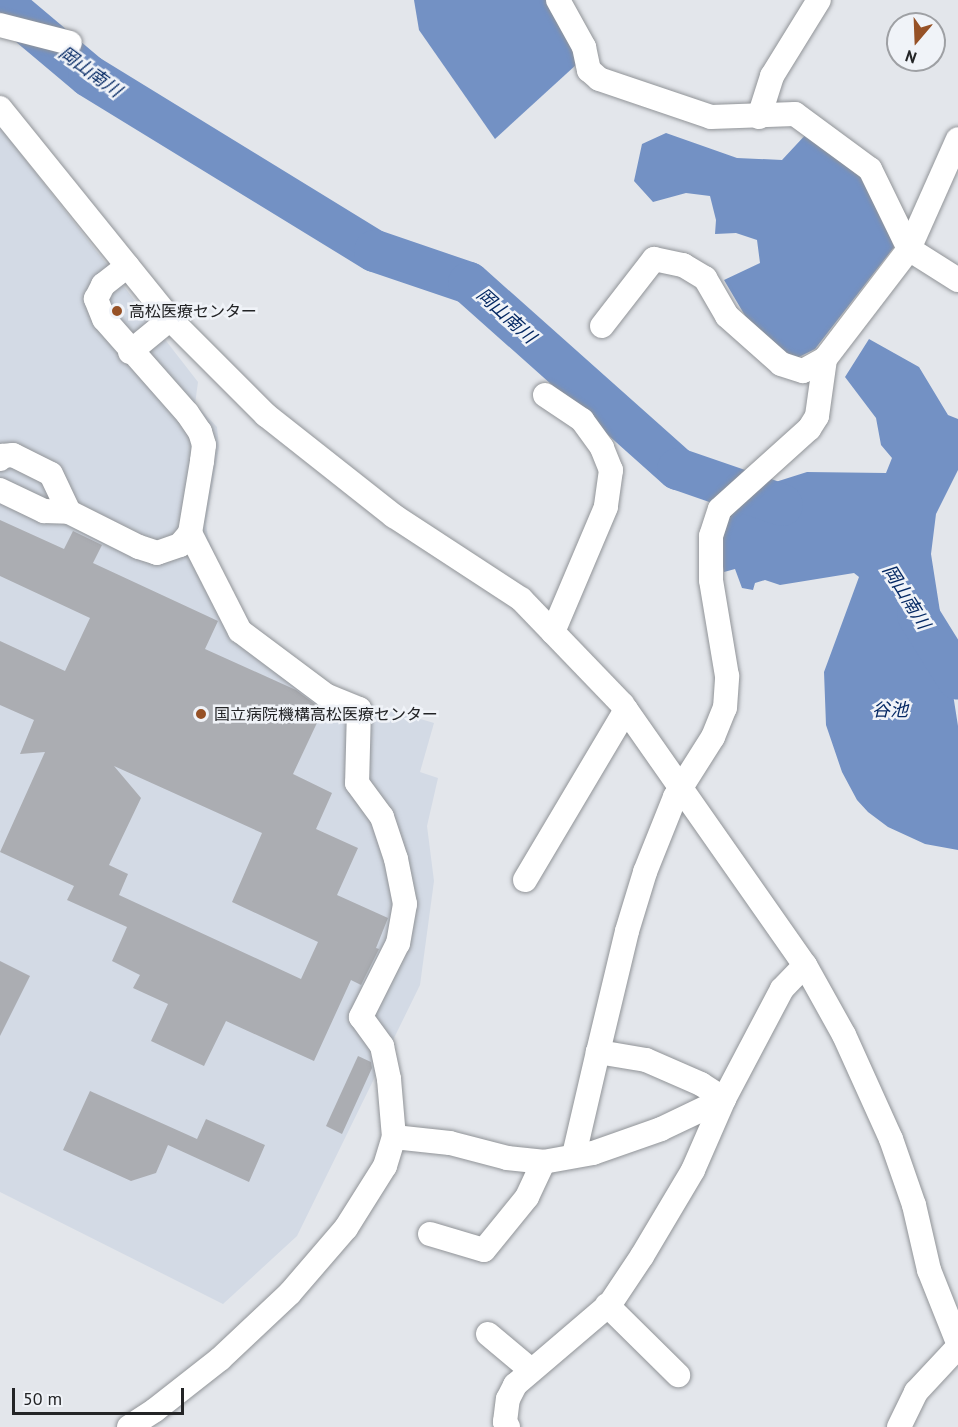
<!DOCTYPE html>
<meta charset="utf-8">
<style>
body{margin:0}
#map{position:relative;width:958px;height:1427px;overflow:hidden;background:#e3e6eb;font-family:"PT Sans","Noto Sans JP",sans-serif}
div>[style]{position:absolute}
.built>*{inset:0;background:#d3dae5}
.water>*{inset:0;background:#7391c4}
.river>*{height:42px;margin:-21px;padding:0 21px;transform-origin:21px;border-radius:21px;background:#7391c4}
.building>*{inset:0;background:#abadb2}
.roads{filter:drop-shadow(0 0 2px #919498) drop-shadow(0 0 2px #919498)}
.minor>*{height:24px;margin:-12px;padding:0 12px;transform-origin:12px;border-radius:12px;background:#fff}
.dots>*{width:16px;height:16px;translate:-50% -50%;box-sizing:border-box;border:3px solid #f0f3f8;border-radius:50%}
span{translate:-50% -50%;white-space:nowrap;text-align:center;line-height:1.15;-webkit-text-stroke:5px #f0f3f8;paint-order:stroke}
.poi-label{font-size:16px;color:#232426}
.left{translate:0 -50%;text-align:left}
.water-label{font-size:18px;color:#042863;font-style:italic}
.north{position:absolute;left:886px;top:12px;width:60px;height:60px;box-sizing:border-box;background:#f0f3f8;border:2px solid #9ea0a4;border-radius:50%;rotate:199deg;font-size:16px;font-weight:700;line-height:24px;text-align:center;color:#232426}
.north::after{content:'';display:block;margin:auto;width:21px;height:27px;background:#965126;clip-path:polygon(50% 0,100% 100%,50% 72%,0 100%)}
.scale{position:absolute;left:12px;top:1388px;width:172px;height:27px;box-sizing:border-box;border:3px solid #232426;border-top:0;padding-left:8px;font-size:18px;line-height:21px;white-space:nowrap;color:#232426;-webkit-text-stroke:4px #f0f3f8;paint-order:stroke}
</style>
<div id="map">
<div class="built">
<div style="clip-path:polygon(0 127px,198px 382px,195px 404px,217px 427px,219px 447px,206px 524px,208px 537px,225px 581px,258px 635px,343px 696px,434px 723px,420px 772px,438px 778px,427px 826px,434px 881px,420px 985px,297px 1236px,223px 1304px,0 1192px)"></div>
</div>
<div class="water">
<div style="clip-path:polygon(414px 0,550px 0,574px 47px,577px 64px,495px 139px,419px 30px)"></div>
<div style="clip-path:polygon(809px 131px,868px 180px,894px 247px,815px 349px,793px 360px,747px 319px,724px 280px,760px 263px,757px 240px,736px 233px,715px 234px,716px 220px,710px 196px,686px 193px,653px 202px,634px 181px,642px 144px,666px 133px,737px 158px,782px 160px)"></div>
<div style="clip-path:polygon(869px 339px,919px 367px,948px 415px,958px 419px,958px 470px,936px 514px,931px 554px,958px 726px,958px 850px,925px 844px,888px 827px,868px 812px,857px 800px,842px 772px,826px 725px,824px 672px,859px 577px,854px 573px,780px 585px,765px 580px,755px 583px,753px 590px,742px 588px,735px 569px,724px 572px,718px 540px,727px 512px,760px 487px,807px 472px,886px 473px,892px 458px,881px 445px,876px 418px,845px 377px)"></div>
</div>
<div class="river">
<div style="left:0;top:1px;width:116px;rotate:40.1deg"></div>
<div style="left:89px;top:76px;width:335px;rotate:31.5deg"></div>
<div style="left:375px;top:251px;width:99px;rotate:18.8deg"></div>
<div style="left:469px;top:283px;width:280px;rotate:41.7deg"></div>
<div style="left:678px;top:469px;width:110px;rotate:19.1deg"></div>
<div style="left:918px;top:615px;width:75px;rotate:58deg"></div>
</div>
<div class="building">
<div style="clip-path:polygon(evenodd,0 520px,64px 549px,73px 531px,102px 545px,93px 563px,218px 621px,205px 649px,296px 690px,323px 710px,293px 774px,332px 793px,316px 829px,358px 848px,337px 895px,388px 918px,376px 948px,379px 949px,361px 985px,351px 980px,314px 1061px,226px 1021px,204px 1066px,151px 1041px,168px 1004px,133px 988px,140px 975px,112px 961px,127px 927px,67px 900px,74px 886px,0 852px,45px 752px,20px 754px,34px 720px,0 705px,0 641px,65px 671px,90px 618px,0 576px,0 520px,114px 766px,262px 833px,232px 902px,318px 942px,301px 979px,119px 895px,128px 874px,109px 865px,141px 798px,114px 766px)"></div>
<div style="clip-path:polygon(0 961px,30px 976px,0 1036px)"></div>
<div style="clip-path:polygon(358px 1056px,371px 1062px,372px 1068px,342px 1134px,326px 1126px)"></div>
<div style="clip-path:polygon(90px 1091px,197px 1139px,206px 1119px,265px 1145px,249px 1182px,168px 1145px,156px 1173px,131px 1181px,63px 1150px)"></div>
</div>
<div class="roads">
<div class="minor">
<div style="left:558px;top:0;width:54px;rotate:61deg"></div>
<div style="left:584px;top:47px;width:24px;rotate:78deg"></div>
<div style="left:589px;top:70px;width:13px;rotate:42deg"></div>
<div style="left:599px;top:79px;width:118px;rotate:18.7deg"></div>
<div style="left:711px;top:117px;width:84px;rotate:-2deg"></div>
<div style="left:795px;top:114px;width:93px;rotate:36.3deg"></div>
<div style="left:870px;top:169px;width:89px;rotate:64deg"></div>
<div style="left:909px;top:249px;width:58px;rotate:32.3deg"></div>
<div style="left:0;top:25px;width:72px;rotate:14.4deg"></div>
<div style="left:0;top:108px;width:271px;rotate:51.1deg"></div>
<div style="left:170px;top:319px;width:136px;rotate:45deg"></div>
<div style="left:266px;top:415px;width:163px;rotate:38.3deg"></div>
<div style="left:394px;top:516px;width:152px;rotate:33.2deg"></div>
<div style="left:521px;top:599px;width:146px;rotate:46.1deg"></div>
<div style="left:622px;top:704px;width:319px;rotate:55deg"></div>
<div style="left:805px;top:965px;width:80px;rotate:60.9deg"></div>
<div style="left:844px;top:1035px;width:114px;rotate:65.7deg"></div>
<div style="left:891px;top:1139px;width:70px;rotate:70.8deg"></div>
<div style="left:914px;top:1205px;width:67px;rotate:77deg"></div>
<div style="left:929px;top:1270px;width:79px;rotate:68.3deg"></div>
<div style="left:759px;top:117px;width:43px;rotate:-72.4deg"></div>
<div style="left:772px;top:76px;width:89px;rotate:-58.3deg"></div>
<div style="left:602px;top:326px;width:85px;rotate:-52.2deg"></div>
<div style="left:654px;top:259px;width:30px;rotate:12deg"></div>
<div style="left:683px;top:265px;width:26px;rotate:31deg"></div>
<div style="left:705px;top:278px;width:44px;rotate:59.9deg"></div>
<div style="left:727px;top:316px;width:72px;rotate:41.6deg"></div>
<div style="left:781px;top:364px;width:23px;rotate:18deg"></div>
<div style="left:803px;top:371px;width:25px;rotate:-29deg"></div>
<div style="left:130px;top:352px;width:52px;rotate:-39.5deg"></div>
<div style="left:545px;top:395px;width:45px;rotate:34deg"></div>
<div style="left:582px;top:420px;width:34px;rotate:54deg"></div>
<div style="left:602px;top:448px;width:24px;rotate:68deg"></div>
<div style="left:611px;top:470px;width:37px;rotate:98deg"></div>
<div style="left:606px;top:507px;width:136px;rotate:113deg"></div>
<div style="left:0;top:459px;width:4px;rotate:-56deg"></div>
<div style="left:2px;top:456px;width:11px;rotate:-5deg"></div>
<div style="left:13px;top:455px;width:42px;rotate:26.6deg"></div>
<div style="left:51px;top:474px;width:42px;rotate:64.7deg"></div>
<div style="left:0;top:490px;width:49px;rotate:25.5deg"></div>
<div style="left:44px;top:511px;width:25px;rotate:2deg"></div>
<div style="left:69px;top:512px;width:78px;rotate:26.6deg"></div>
<div style="left:139px;top:547px;width:19px;rotate:18deg"></div>
<div style="left:157px;top:553px;width:24px;rotate:-19deg"></div>
<div style="left:180px;top:545px;width:16px;rotate:-50deg"></div>
<div style="left:190px;top:533px;width:73px;rotate:-80.5deg"></div>
<div style="left:202px;top:461px;width:16px;rotate:-83deg"></div>
<div style="left:204px;top:445px;width:14px;rotate:-107deg"></div>
<div style="left:200px;top:432px;width:23px;rotate:-124deg"></div>
<div style="left:187px;top:413px;width:125px;rotate:-131.4deg"></div>
<div style="left:104px;top:319px;width:22px;rotate:-112deg"></div>
<div style="left:96px;top:299px;width:16px;rotate:-63deg"></div>
<div style="left:103px;top:285px;width:31px;rotate:-38deg"></div>
<div style="left:190px;top:533px;width:110px;rotate:63deg"></div>
<div style="left:240px;top:631px;width:109px;rotate:36.8deg"></div>
<div style="left:327px;top:696px;width:35px;rotate:22deg"></div>
<div style="left:359px;top:709px;width:74px;rotate:91.5deg"></div>
<div style="left:357px;top:783px;width:42px;rotate:53.7deg"></div>
<div style="left:382px;top:817px;width:44px;rotate:71.6deg"></div>
<div style="left:396px;top:859px;width:46px;rotate:78.7deg"></div>
<div style="left:405px;top:904px;width:40px;rotate:100deg"></div>
<div style="left:398px;top:943px;width:83px;rotate:116.6deg"></div>
<div style="left:361px;top:1017px;width:36px;rotate:54deg"></div>
<div style="left:382px;top:1046px;width:34px;rotate:78deg"></div>
<div style="left:389px;top:1079px;width:58px;rotate:85.1deg"></div>
<div style="left:394px;top:1137px;width:56px;rotate:6.1deg"></div>
<div style="left:450px;top:1143px;width:59px;rotate:14.7deg"></div>
<div style="left:507px;top:1158px;width:36px;rotate:6deg"></div>
<div style="left:543px;top:1162px;width:51px;rotate:-10.2deg"></div>
<div style="left:593px;top:1153px;width:72px;rotate:-19.4deg"></div>
<div style="left:661px;top:1129px;width:70px;rotate:-25.5deg"></div>
<div style="left:724px;top:1099px;width:124px;rotate:-62.2deg"></div>
<div style="left:782px;top:989px;width:33px;rotate:-46deg"></div>
<div style="left:525px;top:880px;width:198px;rotate:-59.3deg"></div>
<div style="left:574px;top:1155px;width:106px;rotate:-76.9deg"></div>
<div style="left:430px;top:1234px;width:56px;rotate:16.5deg"></div>
<div style="left:484px;top:1250px;width:68px;rotate:-50.9deg"></div>
<div style="left:527px;top:1197px;width:38px;rotate:-65deg"></div>
<div style="left:607px;top:1305px;width:100px;rotate:44.6deg"></div>
<div style="left:488px;top:1334px;width:56px;rotate:39.9deg"></div>
<div style="left:129px;top:1427px;width:31px;rotate:-33deg"></div>
<div style="left:155px;top:1410px;width:83px;rotate:-38.1deg"></div>
<div style="left:220px;top:1359px;width:96px;rotate:-43.3deg"></div>
<div style="left:290px;top:1293px;width:86px;rotate:-49.3deg"></div>
<div style="left:346px;top:1228px;width:73px;rotate:-57.8deg"></div>
<div style="left:385px;top:1166px;width:30px;rotate:-73deg"></div>
<div style="left:508px;top:1427px;width:6px;rotate:-121deg"></div>
<div style="left:505px;top:1422px;width:23px;rotate:-83deg"></div>
<div style="left:508px;top:1399px;width:16px;rotate:-63deg"></div>
<div style="left:515px;top:1385px;width:125px;rotate:-40.5deg"></div>
<div style="left:610px;top:1304px;width:58px;rotate:-56.3deg"></div>
<div style="left:642px;top:1256px;width:100px;rotate:-59.3deg"></div>
<div style="left:693px;top:1170px;width:77px;rotate:-66.4deg"></div>
<div style="left:724px;top:1099px;width:27px;rotate:-147deg"></div>
<div style="left:701px;top:1084px;width:60px;rotate:-156.4deg"></div>
<div style="left:646px;top:1060px;width:49px;rotate:-170.5deg"></div>
<div style="left:598px;top:1052px;width:124px;rotate:-76.5deg"></div>
<div style="left:627px;top:931px;width:62px;rotate:-73deg"></div>
<div style="left:645px;top:872px;width:81px;rotate:-68.2deg"></div>
<div style="left:675px;top:797px;width:71px;rotate:-57.7deg"></div>
<div style="left:713px;top:737px;width:31px;rotate:-68deg"></div>
<div style="left:725px;top:708px;width:32px;rotate:-86deg"></div>
<div style="left:727px;top:676px;width:97px;rotate:-99.5deg"></div>
<div style="left:711px;top:580px;width:44px;rotate:-90deg"></div>
<div style="left:711px;top:536px;width:28px;rotate:-72deg"></div>
<div style="left:720px;top:509px;width:120px;rotate:-42deg"></div>
<div style="left:809px;top:429px;width:15px;rotate:-58deg"></div>
<div style="left:817px;top:416px;width:58px;rotate:-82deg"></div>
<div style="left:825px;top:359px;width:138px;rotate:-52.6deg"></div>
<div style="left:909px;top:249px;width:120px;rotate:-66deg"></div>
<div style="left:899px;top:1427px;width:39px;rotate:-64deg"></div>
<div style="left:916px;top:1392px;width:62px;rotate:-47deg"></div>
</div>
</div>
<div class="dots">
<div style="left:117px;top:311px;background:#965126"></div>
<div style="left:201px;top:714px;background:#965126"></div>
</div>
<div class="poi-label">
<span class="left" style="left:129px;top:311px">高松医療センター</span>
<span class="left" style="left:214px;top:714px">国立病院機構高松医療センター</span>
</div>
<div class="water-label">
<span style="left:90px;top:72px;rotate:36deg">岡山南川</span>
<span style="left:506px;top:316px;rotate:42deg">岡山南川</span>
<span style="left:906px;top:597px;rotate:58deg">岡山南川</span>
<span style="left:890px;top:710px">谷池</span>
</div>
<div class="north">N</div>
<div class="scale">50 m</div>
</div>
